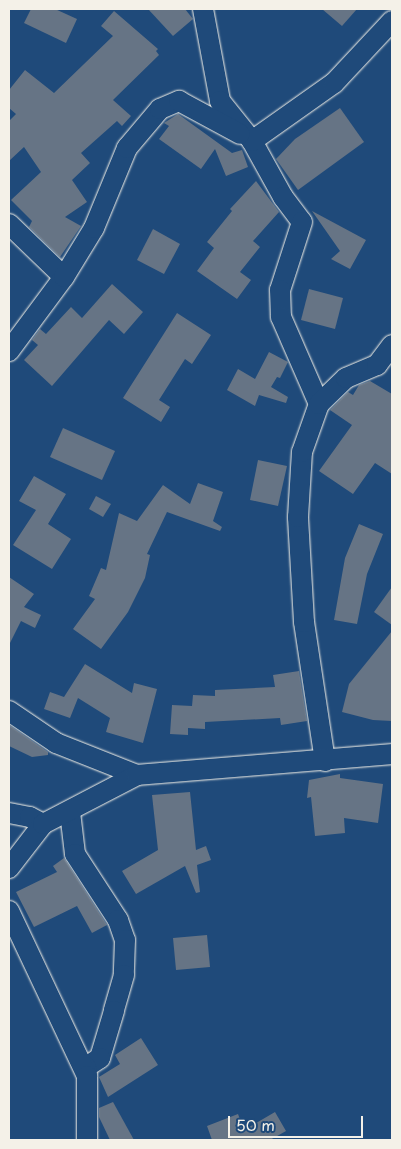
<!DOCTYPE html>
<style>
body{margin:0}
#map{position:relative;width:401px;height:1149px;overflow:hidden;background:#1f4a7a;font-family:"Playpen Sans",sans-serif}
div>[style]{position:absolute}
.building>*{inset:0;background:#667485}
.roads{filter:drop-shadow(0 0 1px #f4f1e8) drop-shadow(0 0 1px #f4f1e8)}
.minor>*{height:20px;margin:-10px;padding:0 10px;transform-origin:10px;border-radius:10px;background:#1f4a7a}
span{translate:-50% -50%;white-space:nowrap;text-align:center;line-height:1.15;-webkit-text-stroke:4px #1f4a7a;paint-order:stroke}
.frame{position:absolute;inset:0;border:10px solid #f4f1e8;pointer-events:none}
.scale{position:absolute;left:228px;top:1116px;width:135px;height:22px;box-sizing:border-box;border:2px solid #f4f1e8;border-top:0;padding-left:6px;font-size:15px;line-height:18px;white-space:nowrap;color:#f4f1e8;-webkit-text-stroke:4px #1f4a7a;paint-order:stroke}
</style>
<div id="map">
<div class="building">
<div style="clip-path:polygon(31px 9px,55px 9px,77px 19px,66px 43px,24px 23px)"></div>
<div style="clip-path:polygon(148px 9px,185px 9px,193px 19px,173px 36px)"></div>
<div style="clip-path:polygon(322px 9px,357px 9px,342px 26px)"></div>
<div style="clip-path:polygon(114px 11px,158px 49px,156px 51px,159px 55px,113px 100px,131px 116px,122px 126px,117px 121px,81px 153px,90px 163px,72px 180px,87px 202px,65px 217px,81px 226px,60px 257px,29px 227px,32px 221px,11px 200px,41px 172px,24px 147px,9px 161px,9px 121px,16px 114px,9px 108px,9px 90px,25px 70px,54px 93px,113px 36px,101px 26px)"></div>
<div style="clip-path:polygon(340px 108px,364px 142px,298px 190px,276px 159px,295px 139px)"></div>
<div style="clip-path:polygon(178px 114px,232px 153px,242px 150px,248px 167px,226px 176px,215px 149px,201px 169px,159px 139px,169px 126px,164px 123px)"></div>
<div style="clip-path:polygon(256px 181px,279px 212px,253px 241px,260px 247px,240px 272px,251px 280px,237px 299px,197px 271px,214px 248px,207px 242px,232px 211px,230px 209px)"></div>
<div style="clip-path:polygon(312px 211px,366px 240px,350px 269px,331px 259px,340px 251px)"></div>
<div style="clip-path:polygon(153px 229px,180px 244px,164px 274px,137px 260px)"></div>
<div style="clip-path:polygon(112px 284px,143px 312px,124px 334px,109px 320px,52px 386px,24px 360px,38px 345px,32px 340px,40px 329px,46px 334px,71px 307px,82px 318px)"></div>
<div style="clip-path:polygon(309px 289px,343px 298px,335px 329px,301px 320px)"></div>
<div style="clip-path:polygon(177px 313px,211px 335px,192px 364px,185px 359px,159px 400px,170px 407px,161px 422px,123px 398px)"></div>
<div style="clip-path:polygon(269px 352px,288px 362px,280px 378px,277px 377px,271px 387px,288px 397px,286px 403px,259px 395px,255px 406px,227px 390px,238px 369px,255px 379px)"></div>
<div style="clip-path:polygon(370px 381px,392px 394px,392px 474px,375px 463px,353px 494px,319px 471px,352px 425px,330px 410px,348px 392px,353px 395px,359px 385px)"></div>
<div style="clip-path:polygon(63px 428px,115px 451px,102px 480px,50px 457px)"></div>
<div style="clip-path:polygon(258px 460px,287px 466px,278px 506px,250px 500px)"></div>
<div style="clip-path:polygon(34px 476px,66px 494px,48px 524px,71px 539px,52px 569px,13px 545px,36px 510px,19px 501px)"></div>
<div style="clip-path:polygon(198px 483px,223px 492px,213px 521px,222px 527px,220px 531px,167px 512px,147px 554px,150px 555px,145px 578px,128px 612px,101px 649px,73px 629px,95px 599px,89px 596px,101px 568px,106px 570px,119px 513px,137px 521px,163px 485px,190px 504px)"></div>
<div style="clip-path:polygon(96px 496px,111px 504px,103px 517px,89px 509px)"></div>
<div style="clip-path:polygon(359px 524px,383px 534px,367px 574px,357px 624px,334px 620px,345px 558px)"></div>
<div style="clip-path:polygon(9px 577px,34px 594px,24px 607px,41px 615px,35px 628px,21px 621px,9px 645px)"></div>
<div style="clip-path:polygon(392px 587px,392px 625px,374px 612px)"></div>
<div style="clip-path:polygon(392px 631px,392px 721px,373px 720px,342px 712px,349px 684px)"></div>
<div style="clip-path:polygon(85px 664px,132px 693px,134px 683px,157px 689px,143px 743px,106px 732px,110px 718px,78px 698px,70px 718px,44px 709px,50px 692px,64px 697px)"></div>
<div style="clip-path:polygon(299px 671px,307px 721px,281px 725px,280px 718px,205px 722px,205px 729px,188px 728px,188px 735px,170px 734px,172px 705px,192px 706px,193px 695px,215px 696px,215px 690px,275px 687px,273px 675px)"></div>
<div style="clip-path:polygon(9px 725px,48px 752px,48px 755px,32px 757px,9px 746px)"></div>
<div style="clip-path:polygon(340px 774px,340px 778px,383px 784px,378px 823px,344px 818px,345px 833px,315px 836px,311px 797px,307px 798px,309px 780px)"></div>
<div style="clip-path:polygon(190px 792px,196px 850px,206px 846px,211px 860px,197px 865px,200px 892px,196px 893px,185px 866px,136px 894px,122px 871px,158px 850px,152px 795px)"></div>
<div style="clip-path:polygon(64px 858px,107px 925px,92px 933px,77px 906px,34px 927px,16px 892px,57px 872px,53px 866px)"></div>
<div style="clip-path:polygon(207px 935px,210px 967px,176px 970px,173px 938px)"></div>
<div style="clip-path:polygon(141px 1038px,158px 1065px,108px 1097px,99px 1077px,120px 1064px,115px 1055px)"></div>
<div style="clip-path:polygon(113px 1102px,134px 1140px,110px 1140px,99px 1117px,99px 1108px)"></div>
<div style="clip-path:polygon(275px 1112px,286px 1131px,270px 1140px,212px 1140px,207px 1126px,238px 1114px,244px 1130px)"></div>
</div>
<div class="roads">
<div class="minor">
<div style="left:203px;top:9px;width:94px;rotate:79.5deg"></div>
<div style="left:220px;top:101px;width:51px;rotate:51.3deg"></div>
<div style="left:252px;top:141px;width:64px;rotate:61deg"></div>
<div style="left:283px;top:197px;width:31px;rotate:53deg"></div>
<div style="left:302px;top:222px;width:71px;rotate:107.9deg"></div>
<div style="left:280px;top:290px;width:27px;rotate:88deg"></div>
<div style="left:281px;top:317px;width:95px;rotate:66.4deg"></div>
<div style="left:252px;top:141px;width:100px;rotate:-35.3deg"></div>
<div style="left:334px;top:83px;width:85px;rotate:-46.9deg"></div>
<div style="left:9px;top:224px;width:76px;rotate:43.9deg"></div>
<div style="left:9px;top:351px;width:92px;rotate:-53.4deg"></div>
<div style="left:64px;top:277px;width:57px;rotate:-58.5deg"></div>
<div style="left:94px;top:228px;width:87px;rotate:-67.6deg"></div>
<div style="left:127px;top:148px;width:51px;rotate:-49.8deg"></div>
<div style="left:160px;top:109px;width:21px;rotate:-23deg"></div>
<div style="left:179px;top:101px;width:69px;rotate:28.4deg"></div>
<div style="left:9px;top:711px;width:57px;rotate:34.2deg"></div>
<div style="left:56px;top:743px;width:87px;rotate:21.6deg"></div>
<div style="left:325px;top:761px;width:141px;rotate:-98.6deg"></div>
<div style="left:304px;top:622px;width:105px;rotate:-93.3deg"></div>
<div style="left:298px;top:517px;width:65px;rotate:-86.5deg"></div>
<div style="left:302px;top:452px;width:51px;rotate:-70.5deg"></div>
<div style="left:319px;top:404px;width:37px;rotate:-44deg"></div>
<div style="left:346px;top:378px;width:34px;rotate:-23deg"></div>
<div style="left:377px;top:365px;width:25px;rotate:-53deg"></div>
<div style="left:70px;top:812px;width:42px;rotate:83.2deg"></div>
<div style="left:75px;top:854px;width:79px;rotate:56.9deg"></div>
<div style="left:118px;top:920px;width:21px;rotate:71deg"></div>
<div style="left:125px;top:940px;width:35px;rotate:92deg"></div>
<div style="left:124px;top:975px;width:37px;rotate:106deg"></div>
<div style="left:114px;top:1011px;width:49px;rotate:106.6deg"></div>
<div style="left:100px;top:1058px;width:17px;rotate:147deg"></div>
<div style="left:86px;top:1067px;width:9px;rotate:84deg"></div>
<div style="left:9px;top:813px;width:21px;rotate:11deg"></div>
<div style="left:30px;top:817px;width:15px;rotate:28deg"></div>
<div style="left:9px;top:868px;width:56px;rotate:-52.3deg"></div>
<div style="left:43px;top:824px;width:106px;rotate:-27.5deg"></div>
<div style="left:137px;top:775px;width:256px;rotate:-4.7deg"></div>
<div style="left:9px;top:911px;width:183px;rotate:64.7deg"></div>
<div style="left:87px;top:1076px;width:64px;rotate:90deg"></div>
</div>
</div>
<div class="frame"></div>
<div class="scale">50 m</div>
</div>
